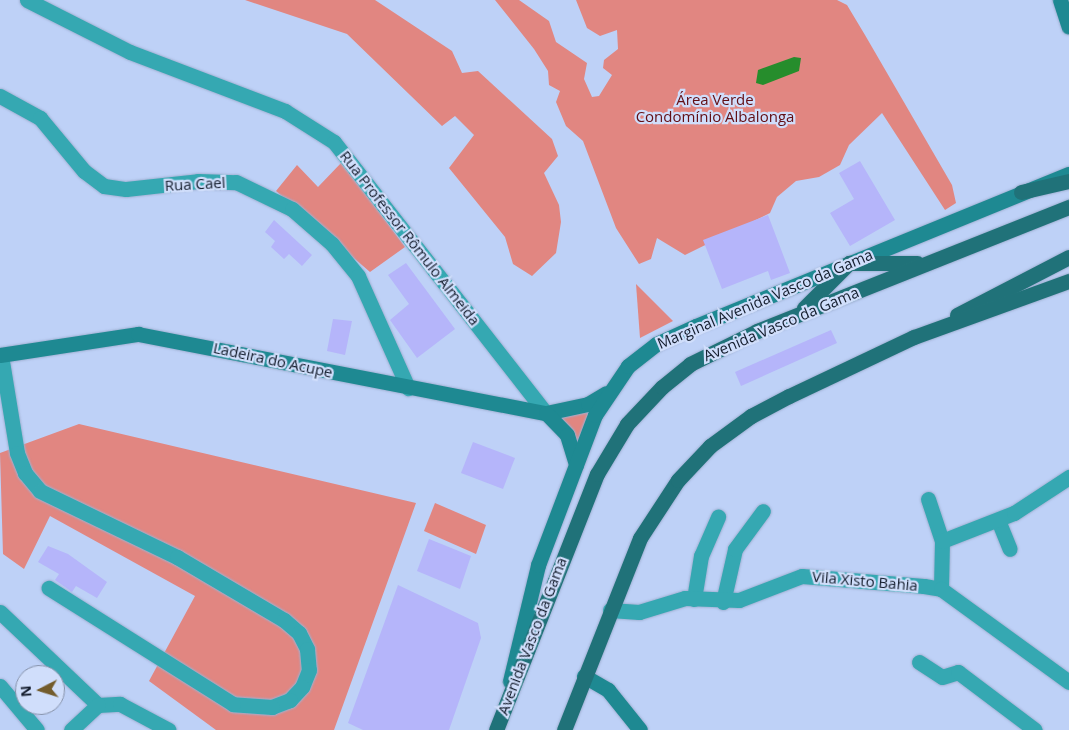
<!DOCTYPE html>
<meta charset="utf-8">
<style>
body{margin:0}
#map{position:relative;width:1069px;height:730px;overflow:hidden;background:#bed1f7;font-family:"Open Sans",sans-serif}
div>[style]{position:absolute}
.green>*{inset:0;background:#e18681}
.water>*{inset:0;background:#268d2c}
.building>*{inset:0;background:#b5b5fa}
.roads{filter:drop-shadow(0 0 1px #9fb0d2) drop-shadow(0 0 1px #9fb0d2)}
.street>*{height:15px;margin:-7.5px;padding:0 7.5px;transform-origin:7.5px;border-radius:7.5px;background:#35a8b2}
.secondary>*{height:15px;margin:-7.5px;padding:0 7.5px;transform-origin:7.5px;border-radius:7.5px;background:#1e8992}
.primary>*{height:15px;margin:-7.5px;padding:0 7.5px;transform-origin:7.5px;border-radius:7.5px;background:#207279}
span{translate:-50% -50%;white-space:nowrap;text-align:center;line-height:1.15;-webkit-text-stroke:4.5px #d0defb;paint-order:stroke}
.park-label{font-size:15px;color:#620e14}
.street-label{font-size:15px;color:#131c2c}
.north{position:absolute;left:15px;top:665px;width:50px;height:50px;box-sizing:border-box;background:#d0defb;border:1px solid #8490a8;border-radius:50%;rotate:265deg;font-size:14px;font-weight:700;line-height:20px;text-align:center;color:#131c2c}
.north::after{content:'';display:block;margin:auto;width:18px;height:22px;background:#735c2c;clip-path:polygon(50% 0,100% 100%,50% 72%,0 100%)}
</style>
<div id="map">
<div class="green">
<div style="clip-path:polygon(245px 0,375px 0,452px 51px,462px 73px,478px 71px,552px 139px,558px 156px,544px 173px,559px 205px,561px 222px,556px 253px,532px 276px,513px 264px,505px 237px,449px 168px,474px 135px,455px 116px,442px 126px,347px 34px)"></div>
<div style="clip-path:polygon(495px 0,519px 0,549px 21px,556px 42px,587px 63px,584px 79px,592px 97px,599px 96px,612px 75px,603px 68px,604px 60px,618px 49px,617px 30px,600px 36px,587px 28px,576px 0,837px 0,847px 5px,865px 35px,952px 185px,956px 203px,945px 210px,882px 113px,849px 145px,840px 165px,819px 177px,796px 181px,777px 197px,770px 213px,685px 255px,657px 238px,651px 259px,639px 264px,616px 228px,583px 141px,566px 126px,556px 102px,560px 91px,549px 85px,548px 71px,534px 49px)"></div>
<div style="clip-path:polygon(342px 162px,405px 247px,370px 272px,276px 191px,297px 165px,318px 187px)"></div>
<div style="clip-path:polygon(636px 284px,673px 321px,640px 338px)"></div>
<div style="clip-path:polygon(592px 412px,578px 451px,557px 415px)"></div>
<div style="clip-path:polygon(79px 424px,416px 503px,334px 730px,216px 730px,149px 681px,195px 596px,50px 516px,24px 569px,3px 554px,0 453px)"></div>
<div style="clip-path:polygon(435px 503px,486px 525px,476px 554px,424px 531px)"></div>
</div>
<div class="water">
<div style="clip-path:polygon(794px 57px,801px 58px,799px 71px,763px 85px,756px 83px,758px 70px)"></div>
</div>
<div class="building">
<div style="clip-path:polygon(860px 161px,895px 220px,850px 246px,830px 213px,854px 199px,839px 173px)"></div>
<div style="clip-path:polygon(768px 215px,790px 273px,771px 280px,768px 271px,722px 289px,703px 240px)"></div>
<div style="clip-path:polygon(274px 220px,312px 255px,302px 266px,289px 254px,284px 259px,271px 247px,275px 241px,265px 232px)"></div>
<div style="clip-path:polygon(406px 263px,455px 329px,417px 358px,390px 320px,409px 304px,388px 275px)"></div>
<div style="clip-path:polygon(333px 319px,352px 321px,345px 355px,327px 351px)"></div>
<div style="clip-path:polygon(831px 330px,837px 343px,741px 386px,735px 372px)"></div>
<div style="clip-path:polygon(473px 442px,515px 458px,503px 489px,461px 473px)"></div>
<div style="clip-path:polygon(429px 539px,471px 556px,460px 589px,417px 571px)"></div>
<div style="clip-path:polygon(48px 546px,68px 554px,107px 582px,97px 598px,76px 586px,72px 592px,55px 580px,59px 574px,38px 562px)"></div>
<div style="clip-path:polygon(398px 585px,478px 623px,481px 638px,449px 730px,363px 730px,348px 723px)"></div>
</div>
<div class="roads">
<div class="street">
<div style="left:27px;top:0;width:115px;rotate:26.8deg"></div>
<div style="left:130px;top:52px;width:166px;rotate:20.8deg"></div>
<div style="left:285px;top:111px;width:58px;rotate:32.3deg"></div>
<div style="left:334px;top:142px;width:344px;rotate:52deg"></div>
<div style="left:0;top:96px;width:46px;rotate:28.8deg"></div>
<div style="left:40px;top:118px;width:69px;rotate:50.3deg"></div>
<div style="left:84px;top:171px;width:25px;rotate:37deg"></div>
<div style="left:104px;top:186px;width:22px;rotate:8deg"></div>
<div style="left:126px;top:189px;width:72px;rotate:-6.3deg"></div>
<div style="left:198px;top:181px;width:38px;rotate:2deg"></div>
<div style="left:236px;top:182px;width:62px;rotate:25.7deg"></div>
<div style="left:292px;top:209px;width:53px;rotate:41.2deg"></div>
<div style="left:332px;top:244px;width:41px;rotate:50.9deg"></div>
<div style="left:358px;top:276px;width:123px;rotate:65.9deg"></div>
<div style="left:1px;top:355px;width:99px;rotate:80.7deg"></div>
<div style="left:17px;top:453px;width:22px;rotate:68deg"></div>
<div style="left:25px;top:473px;width:23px;rotate:50deg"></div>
<div style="left:40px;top:491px;width:152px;rotate:25.7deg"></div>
<div style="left:177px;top:557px;width:124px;rotate:30.5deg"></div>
<div style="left:284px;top:620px;width:20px;rotate:41deg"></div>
<div style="left:299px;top:633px;width:18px;rotate:63deg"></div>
<div style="left:307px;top:649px;width:21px;rotate:85deg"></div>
<div style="left:309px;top:670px;width:18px;rotate:112deg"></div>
<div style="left:302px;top:687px;width:18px;rotate:133deg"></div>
<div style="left:290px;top:700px;width:19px;rotate:159deg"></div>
<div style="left:272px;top:707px;width:39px;rotate:-176deg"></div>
<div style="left:233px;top:704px;width:218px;rotate:-147.8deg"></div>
<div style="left:928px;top:499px;width:44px;rotate:71.6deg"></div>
<div style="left:942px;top:541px;width:48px;rotate:91.2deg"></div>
<div style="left:998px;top:520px;width:31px;rotate:68deg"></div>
<div style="left:942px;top:541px;width:77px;rotate:-21.3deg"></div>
<div style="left:1014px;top:513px;width:66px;rotate:-33.2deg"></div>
<div style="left:694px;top:599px;width:44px;rotate:-80.8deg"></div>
<div style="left:701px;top:556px;width:43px;rotate:-66.4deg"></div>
<div style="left:723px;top:602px;width:54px;rotate:-77.2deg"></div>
<div style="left:735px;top:549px;width:47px;rotate:-53.6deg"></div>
<div style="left:610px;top:610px;width:29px;rotate:4deg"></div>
<div style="left:639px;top:612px;width:48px;rotate:-16.9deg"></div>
<div style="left:685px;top:598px;width:54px;rotate:2.1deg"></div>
<div style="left:739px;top:600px;width:67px;rotate:-20.9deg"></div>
<div style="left:802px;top:576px;width:122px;rotate:4.7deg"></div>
<div style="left:924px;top:586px;width:17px;rotate:10deg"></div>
<div style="left:941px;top:589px;width:158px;rotate:36deg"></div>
<div style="left:0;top:612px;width:135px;rotate:43.5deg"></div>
<div style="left:919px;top:662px;width:27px;rotate:33deg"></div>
<div style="left:942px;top:677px;width:17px;rotate:-17deg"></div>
<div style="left:958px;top:672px;width:96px;rotate:37deg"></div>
<div style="left:0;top:686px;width:57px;rotate:49.9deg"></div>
<div style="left:98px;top:705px;width:22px;rotate:-3deg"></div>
<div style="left:120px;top:704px;width:55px;rotate:28deg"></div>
<div style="left:71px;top:730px;width:37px;rotate:-43deg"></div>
</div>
<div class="secondary">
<div style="left:1060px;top:0;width:28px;rotate:72deg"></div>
<div style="left:0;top:355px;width:140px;rotate:-8.7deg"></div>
<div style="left:138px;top:334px;width:416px;rotate:11deg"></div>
<div style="left:546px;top:413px;width:43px;rotate:-12.1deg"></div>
<div style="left:588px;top:404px;width:21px;rotate:-31deg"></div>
<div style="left:546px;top:413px;width:30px;rotate:46deg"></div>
<div style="left:567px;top:435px;width:31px;rotate:73deg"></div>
<div style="left:584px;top:676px;width:28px;rotate:30deg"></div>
<div style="left:608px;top:690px;width:51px;rotate:51.3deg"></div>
<div style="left:510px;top:681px;width:119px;rotate:-76.4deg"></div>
<div style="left:538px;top:565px;width:160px;rotate:-69.2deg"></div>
<div style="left:595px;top:415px;width:59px;rotate:-56deg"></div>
<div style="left:628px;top:366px;width:36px;rotate:-38deg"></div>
<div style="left:656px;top:344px;width:44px;rotate:-24.2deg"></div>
<div style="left:696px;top:326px;width:403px;rotate:-22.2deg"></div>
</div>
<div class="primary">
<div style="left:1021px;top:192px;width:49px;rotate:-12.9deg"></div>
<div style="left:804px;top:308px;width:64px;rotate:-45deg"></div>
<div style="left:849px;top:263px;width:68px"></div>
<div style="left:957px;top:315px;width:126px;rotate:-27.4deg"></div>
<div style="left:496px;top:730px;width:275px;rotate:-68.5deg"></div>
<div style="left:597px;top:474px;width:58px;rotate:-59deg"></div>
<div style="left:627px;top:424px;width:51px;rotate:-46.6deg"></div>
<div style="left:662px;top:387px;width:36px;rotate:-39deg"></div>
<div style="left:690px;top:364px;width:75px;rotate:-26.2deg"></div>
<div style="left:757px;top:331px;width:336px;rotate:-21.7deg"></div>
<div style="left:564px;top:730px;width:206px;rotate:-68.4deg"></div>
<div style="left:640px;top:538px;width:69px;rotate:-56.8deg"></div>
<div style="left:678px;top:480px;width:47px;rotate:-46.7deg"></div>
<div style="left:710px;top:446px;width:51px;rotate:-36.2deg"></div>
<div style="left:751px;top:416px;width:43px;rotate:-27.8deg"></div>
<div style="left:789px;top:396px;width:138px;rotate:-25.3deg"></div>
<div style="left:914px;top:337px;width:165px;rotate:-19.9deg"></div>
</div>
</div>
<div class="park-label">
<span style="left:715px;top:108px">Área Verde<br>Condomínio Albalonga</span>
</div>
<div class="street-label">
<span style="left:195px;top:184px;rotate:-3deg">Rua Cael</span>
<span style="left:410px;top:238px;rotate:52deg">Rua Professor Rômulo Almeida</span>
<span style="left:765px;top:299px;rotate:-23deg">Marginal Avenida Vasco da Gama</span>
<span style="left:781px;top:324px;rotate:-23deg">Avenida Vasco da Gama</span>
<span style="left:273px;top:360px;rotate:12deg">Ladeira do Acupe</span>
<span style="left:865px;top:581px;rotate:5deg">Vila Xisto Bahia</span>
<span style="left:532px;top:636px;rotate:-69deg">Avenida Vasco da Gama</span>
</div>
<div class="north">N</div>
</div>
